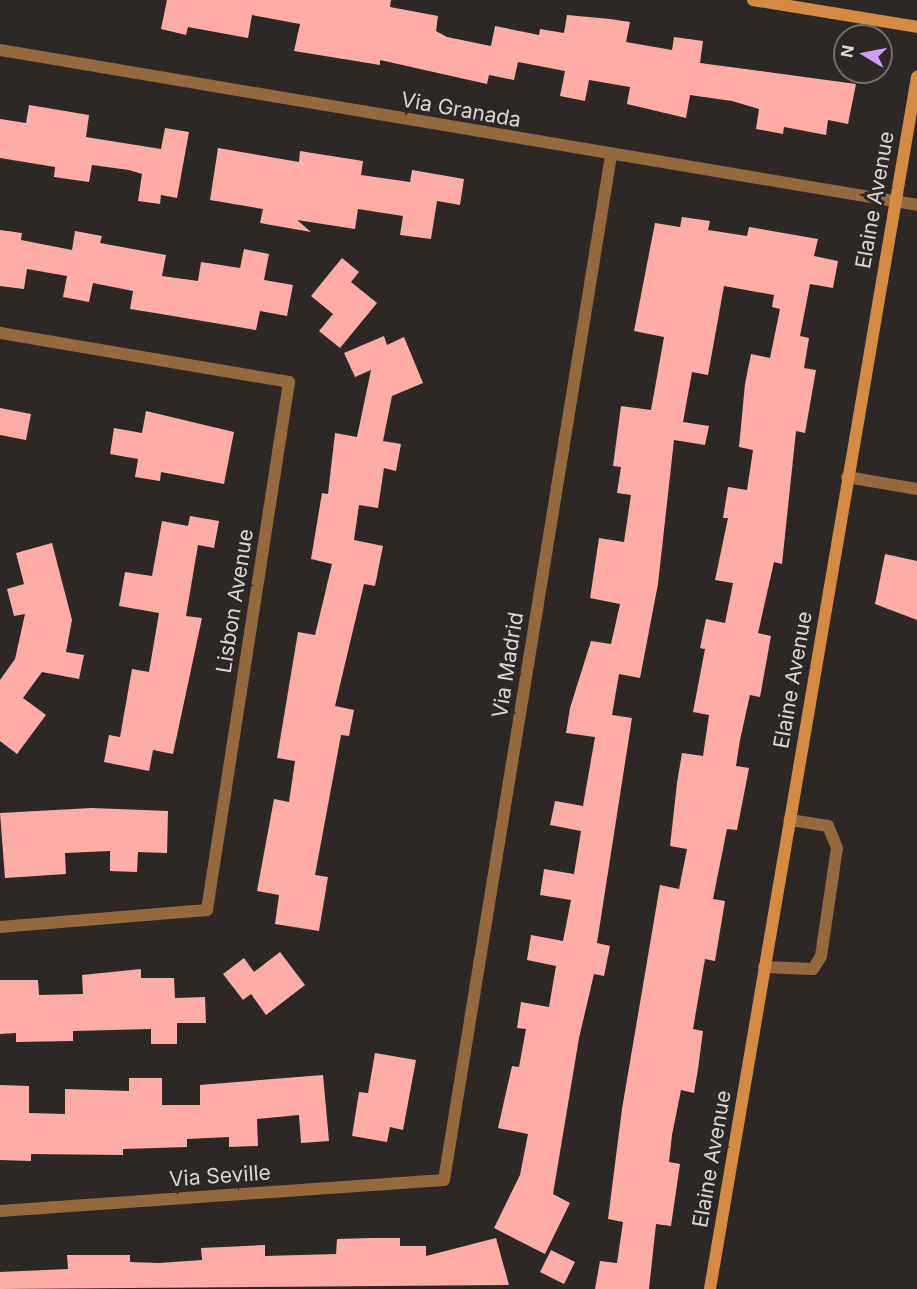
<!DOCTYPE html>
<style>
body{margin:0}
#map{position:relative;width:917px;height:1289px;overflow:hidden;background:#2d2826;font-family:Inter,sans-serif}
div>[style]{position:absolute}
.building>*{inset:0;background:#ffada6}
.lane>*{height:12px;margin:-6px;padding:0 6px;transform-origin:6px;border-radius:6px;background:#95683e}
.street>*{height:12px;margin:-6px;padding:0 6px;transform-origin:6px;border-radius:6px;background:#95683e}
.secondary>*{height:12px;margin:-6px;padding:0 6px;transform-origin:6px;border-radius:6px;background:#d38b43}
span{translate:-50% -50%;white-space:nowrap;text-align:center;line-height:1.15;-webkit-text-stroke:6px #2d2826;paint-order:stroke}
.street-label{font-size:21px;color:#dad7d6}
.north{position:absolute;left:833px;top:24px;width:60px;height:60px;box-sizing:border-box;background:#2d2826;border:2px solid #726e6c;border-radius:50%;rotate:280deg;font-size:16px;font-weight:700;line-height:24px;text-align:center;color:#dad7d6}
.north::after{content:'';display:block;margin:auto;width:21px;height:27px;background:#d39cfc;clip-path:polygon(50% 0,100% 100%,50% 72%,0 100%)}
</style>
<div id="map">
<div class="building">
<div style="clip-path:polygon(167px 0,391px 0,390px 7px,438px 16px,436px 31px,447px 37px,491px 46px,495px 26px,539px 35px,540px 29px,564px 33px,567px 15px,610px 19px,630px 22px,626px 42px,672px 50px,674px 37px,703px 41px,700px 63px,856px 84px,848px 124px,828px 120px,826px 135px,784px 127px,783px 134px,756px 129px,759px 109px,732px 101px,690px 95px,686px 118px,627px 104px,630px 87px,589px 80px,585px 101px,560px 96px,565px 71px,518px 62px,514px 80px,489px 75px,487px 84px,380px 60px,380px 65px,294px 51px,300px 24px,252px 15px,248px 38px,188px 27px,186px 35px,161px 29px)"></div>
<div style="clip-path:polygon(29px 105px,89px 115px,86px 137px,161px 149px,165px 128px,189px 132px,177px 198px,161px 195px,160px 204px,138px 201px,142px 174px,129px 170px,92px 165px,89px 182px,54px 177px,55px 167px,0 158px,0 119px,26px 123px)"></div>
<div style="clip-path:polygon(218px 148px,299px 162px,300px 151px,363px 161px,361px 175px,410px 182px,412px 170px,464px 179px,460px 205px,437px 201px,431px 239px,400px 235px,403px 216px,358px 209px,355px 229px,297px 220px,311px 232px,260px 223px,263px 209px,210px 200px)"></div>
<div style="clip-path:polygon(682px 217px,710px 221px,708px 230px,747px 236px,749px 227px,818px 239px,814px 256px,838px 261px,833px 288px,810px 284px,800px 336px,809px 338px,804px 368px,816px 370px,805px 433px,796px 431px,782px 564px,774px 562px,758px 633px,771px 636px,760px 697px,750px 695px,740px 740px,736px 766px,749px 768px,744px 794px,737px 830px,727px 829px,713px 899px,725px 901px,715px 961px,705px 959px,693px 1029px,703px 1031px,698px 1069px,694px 1093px,681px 1090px,672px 1135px,669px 1162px,680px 1164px,671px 1226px,656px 1224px,649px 1289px,595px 1289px,600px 1261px,617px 1263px,623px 1222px,608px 1219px,622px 1109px,660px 885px,679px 889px,687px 849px,670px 846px,677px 783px,682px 753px,703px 756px,709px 715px,693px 712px,705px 649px,700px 648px,706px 619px,725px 623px,733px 583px,715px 580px,728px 518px,723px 518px,728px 487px,747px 490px,753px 450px,739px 447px,745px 384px,751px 354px,770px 358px,780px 309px,772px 307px,774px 295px,724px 286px,708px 375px,692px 372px,683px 422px,709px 426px,705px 445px,674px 440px,658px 584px,640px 678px,619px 674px,612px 715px,632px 718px,597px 943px,610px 946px,604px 976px,594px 974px,579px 1038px,553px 1194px,570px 1203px,545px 1254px,494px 1228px,520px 1175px,528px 1134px,498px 1128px,512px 1066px,519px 1067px,526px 1029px,517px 1028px,521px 1002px,549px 1007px,556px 966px,527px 960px,531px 935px,563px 941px,571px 900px,540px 895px,544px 869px,574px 874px,581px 831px,550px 825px,555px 801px,583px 806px,595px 737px,566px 733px,570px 708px,591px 641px,611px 644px,620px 604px,590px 598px,599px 538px,624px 542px,631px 495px,617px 493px,621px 467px,613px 466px,621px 406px,651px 410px,664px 337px,634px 331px,655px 223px,680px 227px)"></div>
<div style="clip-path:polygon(0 230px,22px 233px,21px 240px,72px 250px,75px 231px,102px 236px,100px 243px,166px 255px,162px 276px,198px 281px,201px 262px,240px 268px,244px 249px,269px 254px,264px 280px,293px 285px,287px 316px,260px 311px,256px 330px,155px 313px,130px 309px,133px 291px,93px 283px,89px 302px,63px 297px,67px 276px,27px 269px,24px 289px,0 286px)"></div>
<div style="clip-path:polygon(342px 258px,359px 272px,351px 282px,377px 303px,340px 348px,319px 331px,333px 314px,311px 296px)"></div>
<div style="clip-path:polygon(384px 336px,387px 345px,404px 337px,423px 383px,392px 396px,383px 441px,401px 444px,396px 471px,384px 468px,378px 508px,359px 505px,354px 540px,383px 546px,375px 586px,364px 584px,335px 706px,354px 710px,349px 736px,341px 735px,315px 875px,328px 877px,319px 931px,275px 924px,279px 895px,257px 891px,274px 799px,289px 802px,295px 761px,277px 758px,298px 632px,315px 635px,332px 564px,311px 559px,322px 493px,328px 494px,335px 433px,357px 437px,371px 370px,355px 377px,344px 353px)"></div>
<div style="clip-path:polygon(0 408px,31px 414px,26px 440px,0 435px)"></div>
<div style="clip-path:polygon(146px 411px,234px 432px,224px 484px,161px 472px,160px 481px,135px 477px,138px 459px,110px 454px,114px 428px,142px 433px)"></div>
<div style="clip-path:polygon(190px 516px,219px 521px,214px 548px,198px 545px,186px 616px,202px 618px,173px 754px,153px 750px,149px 771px,104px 762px,109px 735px,120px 737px,132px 669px,149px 672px,159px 613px,119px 606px,125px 572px,152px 576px,162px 521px,188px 526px)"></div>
<div style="clip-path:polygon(52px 543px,72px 620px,66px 652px,84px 655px,79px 679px,42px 672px,23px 698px,46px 715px,17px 754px,0 741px,0 680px,15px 659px,25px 614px,14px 616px,7px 589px,24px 584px,16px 553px)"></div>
<div style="clip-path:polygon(885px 554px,917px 561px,917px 620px,875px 604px)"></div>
<div style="clip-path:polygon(92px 808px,168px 811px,167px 853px,138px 852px,137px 872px,110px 871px,110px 851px,65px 853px,66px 874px,5px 878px,0 813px)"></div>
<div style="clip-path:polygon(280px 952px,305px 985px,266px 1015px,251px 994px,243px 1000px,223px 974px,244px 958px,254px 972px)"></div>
<div style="clip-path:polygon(141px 969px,141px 978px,174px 978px,175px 998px,205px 997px,206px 1023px,177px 1023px,177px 1044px,151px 1044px,151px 1029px,73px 1031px,73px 1041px,16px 1042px,16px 1033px,0 1034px,0 980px,38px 980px,39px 995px,83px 994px,82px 975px)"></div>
<div style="clip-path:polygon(375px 1053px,416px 1060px,403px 1130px,390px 1127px,387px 1142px,352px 1136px,359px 1092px,368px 1093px)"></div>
<div style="clip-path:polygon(323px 1075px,329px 1141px,301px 1143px,299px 1115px,257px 1119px,258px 1146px,229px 1147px,229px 1137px,187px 1139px,187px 1147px,123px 1149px,123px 1155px,31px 1154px,31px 1161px,0 1160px,0 1085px,29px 1086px,29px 1113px,65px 1114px,65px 1089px,129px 1091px,129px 1078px,162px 1078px,162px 1105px,200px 1105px,200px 1085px)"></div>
<div style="clip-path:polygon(371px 1238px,400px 1238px,400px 1246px,426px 1246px,426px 1256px,496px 1238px,509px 1285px,0 1289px,0 1272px,68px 1269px,67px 1255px,130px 1255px,130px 1262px,159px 1263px,202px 1260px,201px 1248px,265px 1245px,265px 1256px,336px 1254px,337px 1239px)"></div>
<div style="clip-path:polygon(551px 1250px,575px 1262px,564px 1284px,540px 1272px)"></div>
</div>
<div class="lane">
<div style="left:764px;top:967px;width:49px;rotate:2.3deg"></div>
<div style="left:813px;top:969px;width:15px;rotate:-58deg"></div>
<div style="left:821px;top:956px;width:109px;rotate:-81.6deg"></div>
<div style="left:837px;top:848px;width:24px;rotate:-112deg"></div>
<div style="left:828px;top:826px;width:39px;rotate:-171deg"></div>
</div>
<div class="street">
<div style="left:0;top:50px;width:930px;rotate:9.59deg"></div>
<div style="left:0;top:333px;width:293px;rotate:9.6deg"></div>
<div style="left:289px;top:382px;width:534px;rotate:98.83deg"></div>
<div style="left:207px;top:910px;width:208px;rotate:175.3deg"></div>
<div style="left:847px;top:477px;width:71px;rotate:9.7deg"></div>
<div style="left:0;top:1211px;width:445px;rotate:-4deg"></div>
<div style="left:444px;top:1180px;width:1038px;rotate:-80.74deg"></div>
</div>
<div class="secondary">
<div style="left:753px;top:0;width:166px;rotate:9.3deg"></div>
<div style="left:710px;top:1289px;width:1230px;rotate:-80.31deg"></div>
</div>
<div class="street-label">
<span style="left:461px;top:110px;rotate:10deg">Via Granada</span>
<span style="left:875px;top:200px;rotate:-80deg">Elaine Avenue</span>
<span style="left:235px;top:601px;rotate:-81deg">Lisbon Avenue</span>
<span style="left:508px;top:665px;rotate:-81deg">Via Madrid</span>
<span style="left:793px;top:680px;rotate:-80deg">Elaine Avenue</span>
<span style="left:712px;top:1159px;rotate:-80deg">Elaine Avenue</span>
<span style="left:220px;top:1176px;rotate:-4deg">Via Seville</span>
</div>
<div class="north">N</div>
</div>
